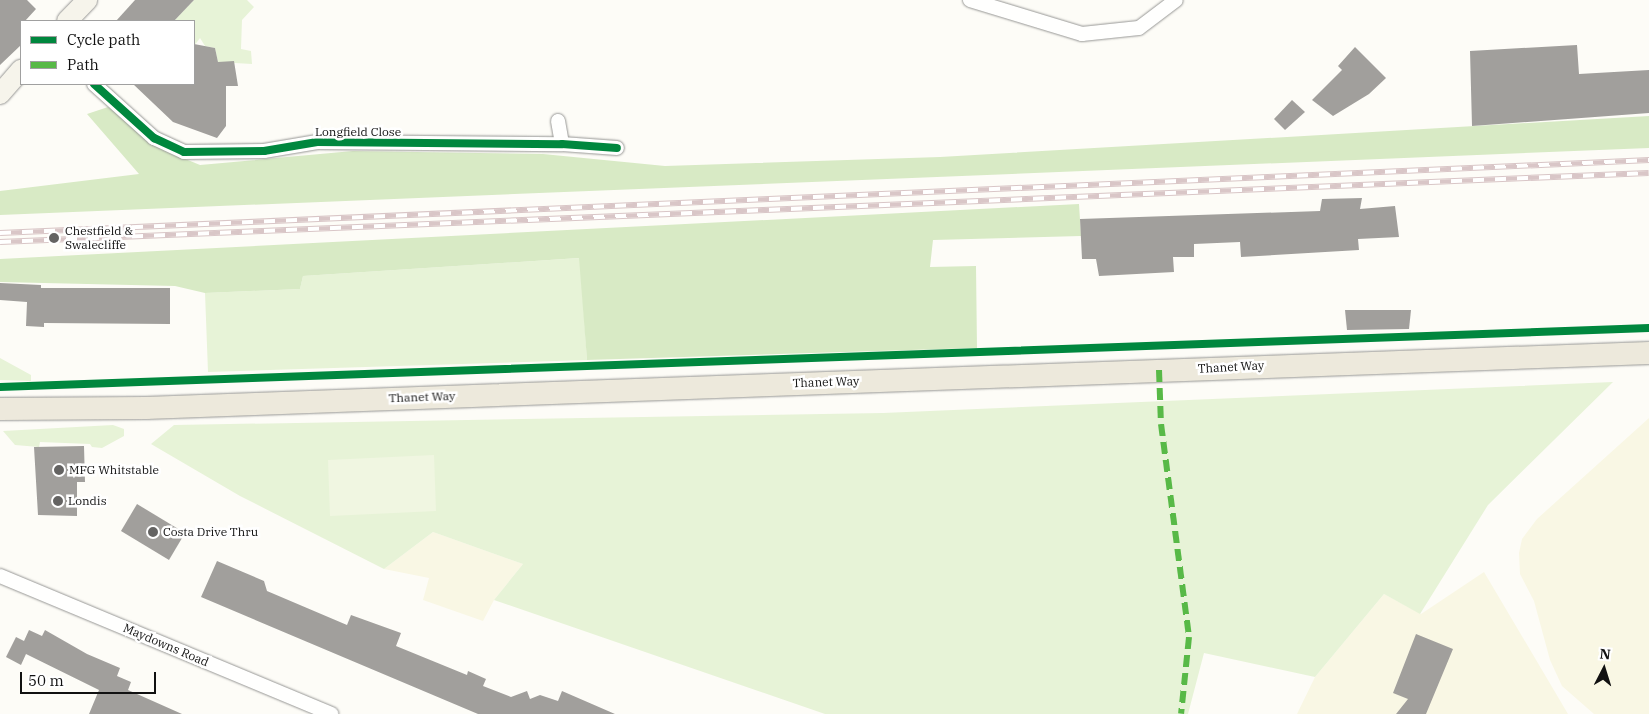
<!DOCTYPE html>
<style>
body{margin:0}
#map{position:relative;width:1649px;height:714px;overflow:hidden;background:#fdfcf7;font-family:"IBM Plex Serif",serif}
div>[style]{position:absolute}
.farmland>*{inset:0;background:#f9f7e4}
.green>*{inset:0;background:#e7f3d7}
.forest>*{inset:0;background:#d8eac5}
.pitch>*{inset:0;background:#f0f6e1}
.building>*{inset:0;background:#a19f9c}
.roads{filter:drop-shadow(0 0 1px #979795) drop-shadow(0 0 1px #979795)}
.street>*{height:14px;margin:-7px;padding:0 7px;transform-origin:7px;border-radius:7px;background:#fffffe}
.secondary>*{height:20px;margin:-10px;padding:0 10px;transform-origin:10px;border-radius:10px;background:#f6f4eb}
.primary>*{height:22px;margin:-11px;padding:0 11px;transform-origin:11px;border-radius:11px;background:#ede9dc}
.rail>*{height:5.5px;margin-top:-2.75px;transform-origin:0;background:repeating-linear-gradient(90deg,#fff 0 11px,#d9c6c7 0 22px);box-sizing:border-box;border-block:1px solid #d9c6c7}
.quiet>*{height:6px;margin-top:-3px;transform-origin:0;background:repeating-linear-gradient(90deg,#58b947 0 12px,transparent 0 18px)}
.cycleway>*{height:8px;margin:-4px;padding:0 4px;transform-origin:4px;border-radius:4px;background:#00873e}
.dots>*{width:14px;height:14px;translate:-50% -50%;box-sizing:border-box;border:2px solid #fff;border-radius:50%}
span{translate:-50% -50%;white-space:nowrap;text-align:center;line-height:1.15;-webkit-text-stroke:5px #fff;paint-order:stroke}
.street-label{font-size:12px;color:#111}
.poi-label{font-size:12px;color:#111}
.left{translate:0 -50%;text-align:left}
.legend{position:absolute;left:20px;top:20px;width:175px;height:65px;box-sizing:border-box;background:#fff;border:1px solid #a0a0a0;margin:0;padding:6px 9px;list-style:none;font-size:15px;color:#111}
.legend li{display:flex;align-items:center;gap:10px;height:25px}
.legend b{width:25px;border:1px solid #a0a0a0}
.north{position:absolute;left:1579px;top:644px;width:50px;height:50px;-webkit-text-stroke:4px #fff;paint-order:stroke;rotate:5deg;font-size:14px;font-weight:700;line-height:20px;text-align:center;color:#111}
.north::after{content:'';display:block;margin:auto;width:18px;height:22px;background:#111;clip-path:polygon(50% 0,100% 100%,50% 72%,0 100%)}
.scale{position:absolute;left:20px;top:672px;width:136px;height:22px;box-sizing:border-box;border:2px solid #111;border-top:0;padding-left:6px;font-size:15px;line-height:18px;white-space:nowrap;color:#111;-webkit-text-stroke:4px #fff;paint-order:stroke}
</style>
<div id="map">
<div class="farmland">
<div style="clip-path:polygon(1649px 418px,1649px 714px,1594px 714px,1562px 686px,1550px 660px,1534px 601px,1520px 574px,1519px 553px,1522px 539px,1537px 519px)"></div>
<div style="clip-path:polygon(433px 532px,523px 564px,494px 600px,483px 621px,423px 600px,429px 578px,384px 569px)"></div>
<div style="clip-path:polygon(1484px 572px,1568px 714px,1297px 714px,1315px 677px,1384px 594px,1421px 614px)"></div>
</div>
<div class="green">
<div style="clip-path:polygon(194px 0,247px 0,254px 7px,242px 20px,241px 49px,251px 51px,252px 64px,218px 62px,215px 48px,205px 46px,200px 38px,194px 46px,194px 21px,174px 21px)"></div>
<div style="clip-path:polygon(580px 258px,587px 360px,208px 372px,205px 293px,300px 289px,303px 276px)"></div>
<div style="clip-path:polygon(0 358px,31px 375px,31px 381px,0 380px)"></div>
<div style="clip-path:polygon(1613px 382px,1488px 505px,1420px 614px,1384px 594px,1315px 677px,1204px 653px,1188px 714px,825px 714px,494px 600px,523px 564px,433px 532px,384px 569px,240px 496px,151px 444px,174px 425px,883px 413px)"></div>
<div style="clip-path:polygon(113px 425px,124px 429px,124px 436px,102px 448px,92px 447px,90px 444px,40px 442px,39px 447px,15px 445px,3px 431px)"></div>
</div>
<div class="forest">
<div style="clip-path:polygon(108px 107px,161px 149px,200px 165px,353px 151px,543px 154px,665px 166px,940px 157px,1649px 116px,1649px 148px,0 215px,0 191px,139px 174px,87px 114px)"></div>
<div style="clip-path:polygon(1079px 204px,1081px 236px,933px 240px,930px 267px,976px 266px,977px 348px,587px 360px,579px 258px,303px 276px,300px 289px,205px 293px,175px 286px,0 282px,0 259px)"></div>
</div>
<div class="pitch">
<div style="clip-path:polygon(434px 455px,436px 511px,330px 516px,328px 460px)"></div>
</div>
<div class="building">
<div style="clip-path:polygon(0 0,27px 0,36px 9px,25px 21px,21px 21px,21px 45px,0 65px)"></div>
<div style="clip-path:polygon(135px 0,194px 0,174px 21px,116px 21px)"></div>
<div style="clip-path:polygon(194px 44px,215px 48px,218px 62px,234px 61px,238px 86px,226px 86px,226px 126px,217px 138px,173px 122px,133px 84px,194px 84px)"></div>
<div style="clip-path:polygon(1577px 45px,1579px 74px,1649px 70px,1649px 113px,1472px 126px,1470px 51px)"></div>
<div style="clip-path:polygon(1355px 47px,1386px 78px,1369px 94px,1333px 116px,1312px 100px,1342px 70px,1338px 66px)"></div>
<div style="clip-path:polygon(1292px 100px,1305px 112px,1285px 130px,1274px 119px)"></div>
<div style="clip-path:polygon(1362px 198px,1360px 209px,1395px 206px,1399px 237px,1358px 239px,1359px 250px,1241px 257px,1240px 242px,1194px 244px,1194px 257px,1173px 257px,1174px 272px,1099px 276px,1096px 259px,1082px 259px,1080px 219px,1320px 211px,1322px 199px)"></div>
<div style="clip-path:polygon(0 283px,41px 285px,41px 288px,170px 288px,170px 324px,44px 323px,44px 327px,26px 326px,27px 302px,0 300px)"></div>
<div style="clip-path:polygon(1345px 310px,1411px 310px,1409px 329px,1347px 330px)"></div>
<div style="clip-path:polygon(84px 446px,85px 482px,77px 482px,77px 516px,38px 515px,34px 447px)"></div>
<div style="clip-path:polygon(137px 504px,185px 533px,169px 560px,121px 531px)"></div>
<div style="clip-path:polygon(217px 561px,264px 581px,267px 591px,347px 625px,351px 615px,401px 633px,396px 646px,467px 675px,468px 671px,486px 679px,483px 686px,511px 697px,527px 691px,530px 699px,540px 695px,558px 701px,562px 691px,615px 714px,478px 714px,201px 597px)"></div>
<div style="clip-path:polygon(29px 630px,42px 636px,45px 630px,87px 654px,120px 668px,117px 676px,131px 682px,128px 690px,182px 714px,89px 714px,99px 690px,26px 654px,21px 665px,6px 657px,16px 637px,24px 641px)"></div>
<div style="clip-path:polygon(1416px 634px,1453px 649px,1426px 714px,1396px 714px,1408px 699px,1393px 693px)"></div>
</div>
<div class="roads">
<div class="street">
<div style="left:970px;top:0;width:117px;rotate:16.9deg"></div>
<div style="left:1082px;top:34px;width:57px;rotate:-6deg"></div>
<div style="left:1139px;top:28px;width:46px;rotate:-37.1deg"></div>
<div style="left:94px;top:84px;width:81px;rotate:42deg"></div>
<div style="left:154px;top:138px;width:33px;rotate:25deg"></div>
<div style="left:184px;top:152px;width:80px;rotate:-0.7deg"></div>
<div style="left:264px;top:151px;width:54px;rotate:-9.6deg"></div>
<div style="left:317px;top:142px;width:245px;rotate:0.5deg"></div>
<div style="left:562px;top:144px;width:55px;rotate:4.2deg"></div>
<div style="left:558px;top:121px;width:23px;rotate:80deg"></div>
<div style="left:0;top:576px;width:359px;rotate:22.6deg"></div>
</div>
<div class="secondary">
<div style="left:67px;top:21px;width:29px;rotate:-46deg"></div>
<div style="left:0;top:94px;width:32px;rotate:-49deg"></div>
</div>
<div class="primary">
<div style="left:0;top:409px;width:146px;rotate:-0.4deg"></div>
<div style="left:146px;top:408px;width:1504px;rotate:-2.1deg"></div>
</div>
</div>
<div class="rail">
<div style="left:0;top:233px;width:1651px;rotate:-2.53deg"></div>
<div style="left:0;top:242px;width:1650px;rotate:-2.4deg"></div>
</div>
<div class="quiet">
<div style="left:1159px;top:370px;width:54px;rotate:87.9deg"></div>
<div style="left:1161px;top:424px;width:215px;rotate:82.5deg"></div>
<div style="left:1189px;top:637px;width:77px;rotate:95.9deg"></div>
</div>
<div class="cycleway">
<div style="left:94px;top:84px;width:81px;rotate:42deg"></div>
<div style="left:154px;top:138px;width:33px;rotate:25deg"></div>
<div style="left:184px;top:152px;width:80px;rotate:-0.7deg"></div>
<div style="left:264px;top:151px;width:54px;rotate:-9.6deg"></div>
<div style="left:317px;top:142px;width:245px;rotate:0.5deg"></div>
<div style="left:562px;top:144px;width:55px;rotate:4.2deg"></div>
<div style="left:0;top:387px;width:1650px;rotate:-2.05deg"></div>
</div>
<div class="dots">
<div style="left:54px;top:238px;background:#646362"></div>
<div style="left:59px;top:470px;background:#646362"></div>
<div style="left:58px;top:501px;background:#646362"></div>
<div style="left:153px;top:532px;background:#646362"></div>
</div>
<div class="street-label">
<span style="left:358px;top:132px">Longfield Close</span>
<span style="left:1231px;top:367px;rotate:-3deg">Thanet Way</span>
<span style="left:826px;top:382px;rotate:-2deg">Thanet Way</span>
<span style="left:422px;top:397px;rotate:-2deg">Thanet Way</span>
<span style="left:166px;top:645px;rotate:23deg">Maydowns Road</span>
</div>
<div class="poi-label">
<span class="left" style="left:65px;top:238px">Chestfield &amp;<br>Swalecliffe</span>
<span class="left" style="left:69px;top:470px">MFG Whitstable</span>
<span class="left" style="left:68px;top:501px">Londis</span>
<span class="left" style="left:163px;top:532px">Costa Drive Thru</span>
</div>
<ul class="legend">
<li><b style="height:6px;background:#00873e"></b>Cycle path</li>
<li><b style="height:6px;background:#58b947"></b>Path</li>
</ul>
<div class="north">N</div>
<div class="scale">50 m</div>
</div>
